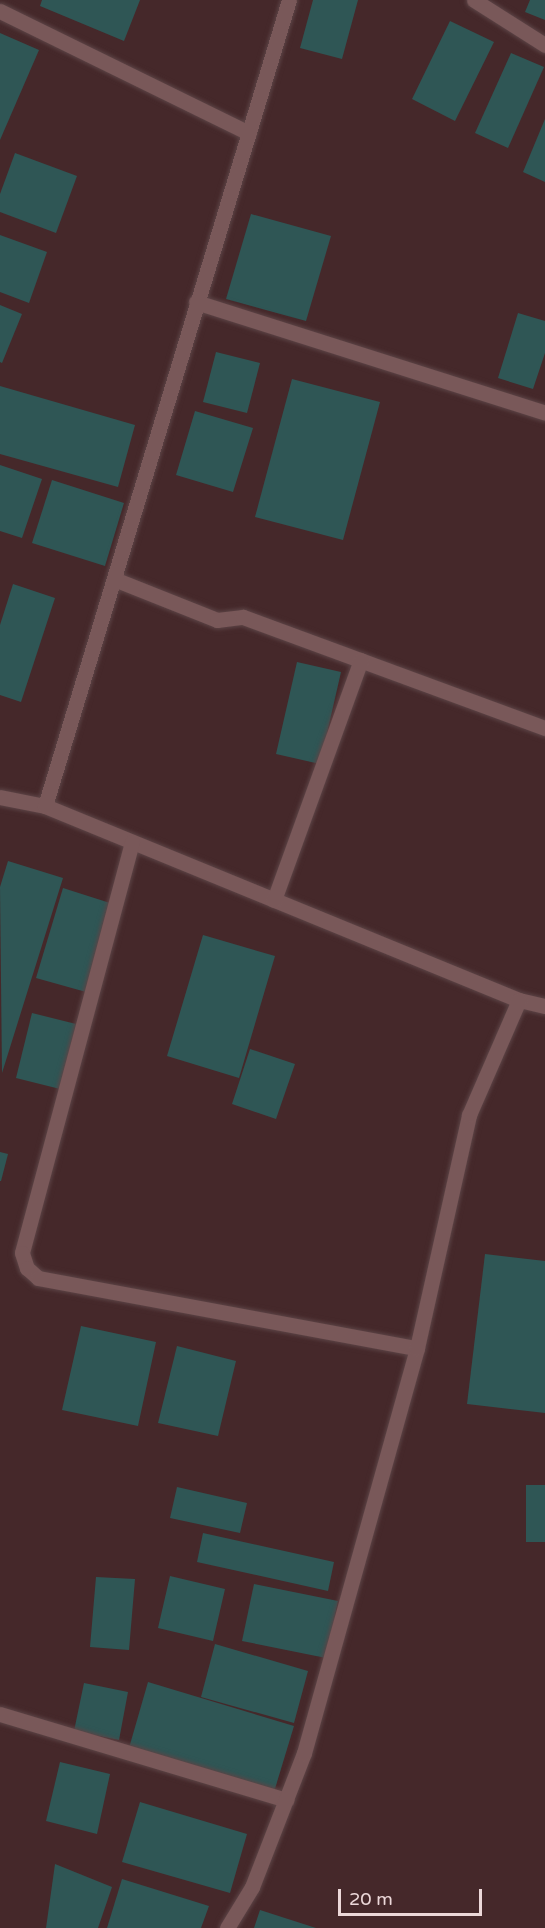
<!DOCTYPE html>
<style>
body{margin:0}
#map{position:relative;width:545px;height:1928px;overflow:hidden;background:#45282a;font-family:"Varela Round",sans-serif}
div>[style]{position:absolute}
.building>*{inset:0;background:#2f5655}
.roads{filter:drop-shadow(0 0 2px #5c4446) drop-shadow(0 0 2px #5c4446)}
.street>*{height:15px;margin:-7.5px;padding:0 7.5px;transform-origin:7.5px;border-radius:7.5px;background:#795859}
span{translate:-50% -50%;white-space:nowrap;text-align:center;line-height:1.15;-webkit-text-stroke:6px #45282a;paint-order:stroke}
.scale{position:absolute;left:338px;top:1889px;width:144px;height:27px;box-sizing:border-box;border:3px solid #ecd8d9;border-top:0;padding-left:8px;font-size:18px;line-height:21px;white-space:nowrap;color:#ecd8d9;-webkit-text-stroke:4px #45282a;paint-order:stroke}
</style>
<div id="map">
<div class="building">
<div style="clip-path:polygon(42px 0,140px 0,124px 41px,40px 6px)"></div>
<div style="clip-path:polygon(313px 0,358px 0,342px 59px,300px 48px)"></div>
<div style="clip-path:polygon(530px 0,545px 0,545px 20px,525px 12px)"></div>
<div style="clip-path:polygon(450px 21px,494px 42px,455px 121px,412px 99px)"></div>
<div style="clip-path:polygon(0 33px,39px 50px,0 140px)"></div>
<div style="clip-path:polygon(511px 53px,544px 67px,508px 148px,475px 133px)"></div>
<div style="clip-path:polygon(545px 119px,545px 182px,523px 172px)"></div>
<div style="clip-path:polygon(15px 153px,77px 176px,56px 233px,0 212px,0 194px)"></div>
<div style="clip-path:polygon(251px 214px,331px 236px,306px 321px,226px 299px)"></div>
<div style="clip-path:polygon(0 235px,47px 252px,29px 303px,0 292px)"></div>
<div style="clip-path:polygon(0 305px,22px 314px,2px 363px,0 362px)"></div>
<div style="clip-path:polygon(518px 313px,545px 321px,545px 353px,533px 389px,498px 378px)"></div>
<div style="clip-path:polygon(216px 352px,260px 363px,247px 413px,203px 402px)"></div>
<div style="clip-path:polygon(292px 379px,380px 402px,343px 540px,255px 517px)"></div>
<div style="clip-path:polygon(0 386px,135px 425px,118px 487px,0 454px)"></div>
<div style="clip-path:polygon(195px 411px,253px 428px,233px 492px,176px 475px)"></div>
<div style="clip-path:polygon(0 465px,42px 479px,22px 538px,0 531px)"></div>
<div style="clip-path:polygon(52px 480px,124px 503px,105px 566px,32px 543px)"></div>
<div style="clip-path:polygon(13px 584px,55px 598px,21px 702px,0 695px,0 625px)"></div>
<div style="clip-path:polygon(297px 662px,341px 672px,320px 764px,276px 754px)"></div>
<div style="clip-path:polygon(8px 861px,63px 878px,2px 1073px,0 887px)"></div>
<div style="clip-path:polygon(63px 888px,110px 903px,86px 992px,36px 978px)"></div>
<div style="clip-path:polygon(203px 935px,275px 956px,239px 1078px,167px 1056px)"></div>
<div style="clip-path:polygon(32px 1013px,76px 1024px,60px 1089px,16px 1078px)"></div>
<div style="clip-path:polygon(250px 1049px,295px 1064px,276px 1119px,232px 1104px)"></div>
<div style="clip-path:polygon(0 1152px,8px 1154px,1px 1181px,0 1181px)"></div>
<div style="clip-path:polygon(485px 1254px,545px 1261px,545px 1413px,467px 1404px)"></div>
<div style="clip-path:polygon(81px 1326px,156px 1342px,138px 1426px,62px 1410px)"></div>
<div style="clip-path:polygon(177px 1346px,236px 1361px,218px 1436px,158px 1423px)"></div>
<div style="clip-path:polygon(526px 1485px,545px 1485px,545px 1542px,526px 1542px)"></div>
<div style="clip-path:polygon(177px 1487px,247px 1503px,240px 1533px,170px 1518px)"></div>
<div style="clip-path:polygon(203px 1533px,334px 1562px,328px 1591px,197px 1562px)"></div>
<div style="clip-path:polygon(170px 1576px,225px 1589px,213px 1641px,158px 1628px)"></div>
<div style="clip-path:polygon(96px 1577px,135px 1579px,129px 1650px,90px 1647px)"></div>
<div style="clip-path:polygon(254px 1584px,338px 1601px,326px 1658px,242px 1641px)"></div>
<div style="clip-path:polygon(215px 1644px,308px 1671px,294px 1723px,201px 1697px)"></div>
<div style="clip-path:polygon(148px 1682px,294px 1726px,274px 1792px,129px 1748px)"></div>
<div style="clip-path:polygon(84px 1683px,128px 1692px,119px 1740px,74px 1731px)"></div>
<div style="clip-path:polygon(60px 1762px,110px 1774px,97px 1834px,46px 1821px)"></div>
<div style="clip-path:polygon(140px 1802px,247px 1834px,230px 1893px,122px 1862px)"></div>
<div style="clip-path:polygon(55px 1864px,112px 1887px,98px 1928px,46px 1928px)"></div>
<div style="clip-path:polygon(122px 1879px,209px 1906px,201px 1928px,107px 1928px)"></div>
<div style="clip-path:polygon(260px 1910px,316px 1928px,254px 1928px)"></div>
</div>
<div class="roads">
<div class="street">
<div style="left:474px;top:0;width:84px;rotate:32.4deg"></div>
<div style="left:0;top:11px;width:277px;rotate:26.1deg"></div>
<div style="left:196px;top:302px;width:366px;rotate:17.6deg"></div>
<div style="left:114px;top:579px;width:111px;rotate:21.7deg"></div>
<div style="left:217px;top:620px;width:26px;rotate:-7deg"></div>
<div style="left:243px;top:617px;width:322px;rotate:20.2deg"></div>
<div style="left:0;top:797px;width:46px;rotate:11.3deg"></div>
<div style="left:45px;top:806px;width:512px;rotate:22.26deg"></div>
<div style="left:519px;top:1000px;width:27px;rotate:13deg"></div>
<div style="left:45px;top:806px;width:842px;rotate:-73.16deg"></div>
<div style="left:132px;top:842px;width:425px;rotate:105deg"></div>
<div style="left:22px;top:1253px;width:16px;rotate:72deg"></div>
<div style="left:27px;top:1268px;width:15px;rotate:42deg"></div>
<div style="left:38px;top:1278px;width:385px;rotate:10.5deg"></div>
<div style="left:274px;top:900px;width:255px;rotate:-70.1deg"></div>
<div style="left:0;top:1714px;width:299px;rotate:16.7deg"></div>
<div style="left:227px;top:1928px;width:48px;rotate:-58.6deg"></div>
<div style="left:252px;top:1887px;width:144px;rotate:-68.8deg"></div>
<div style="left:304px;top:1753px;width:420px;rotate:-74.4deg"></div>
<div style="left:417px;top:1348px;width:239px;rotate:-77.4deg"></div>
<div style="left:469px;top:1115px;width:125px;rotate:-66.5deg"></div>
</div>
</div>
<div class="scale">20 m</div>
</div>
